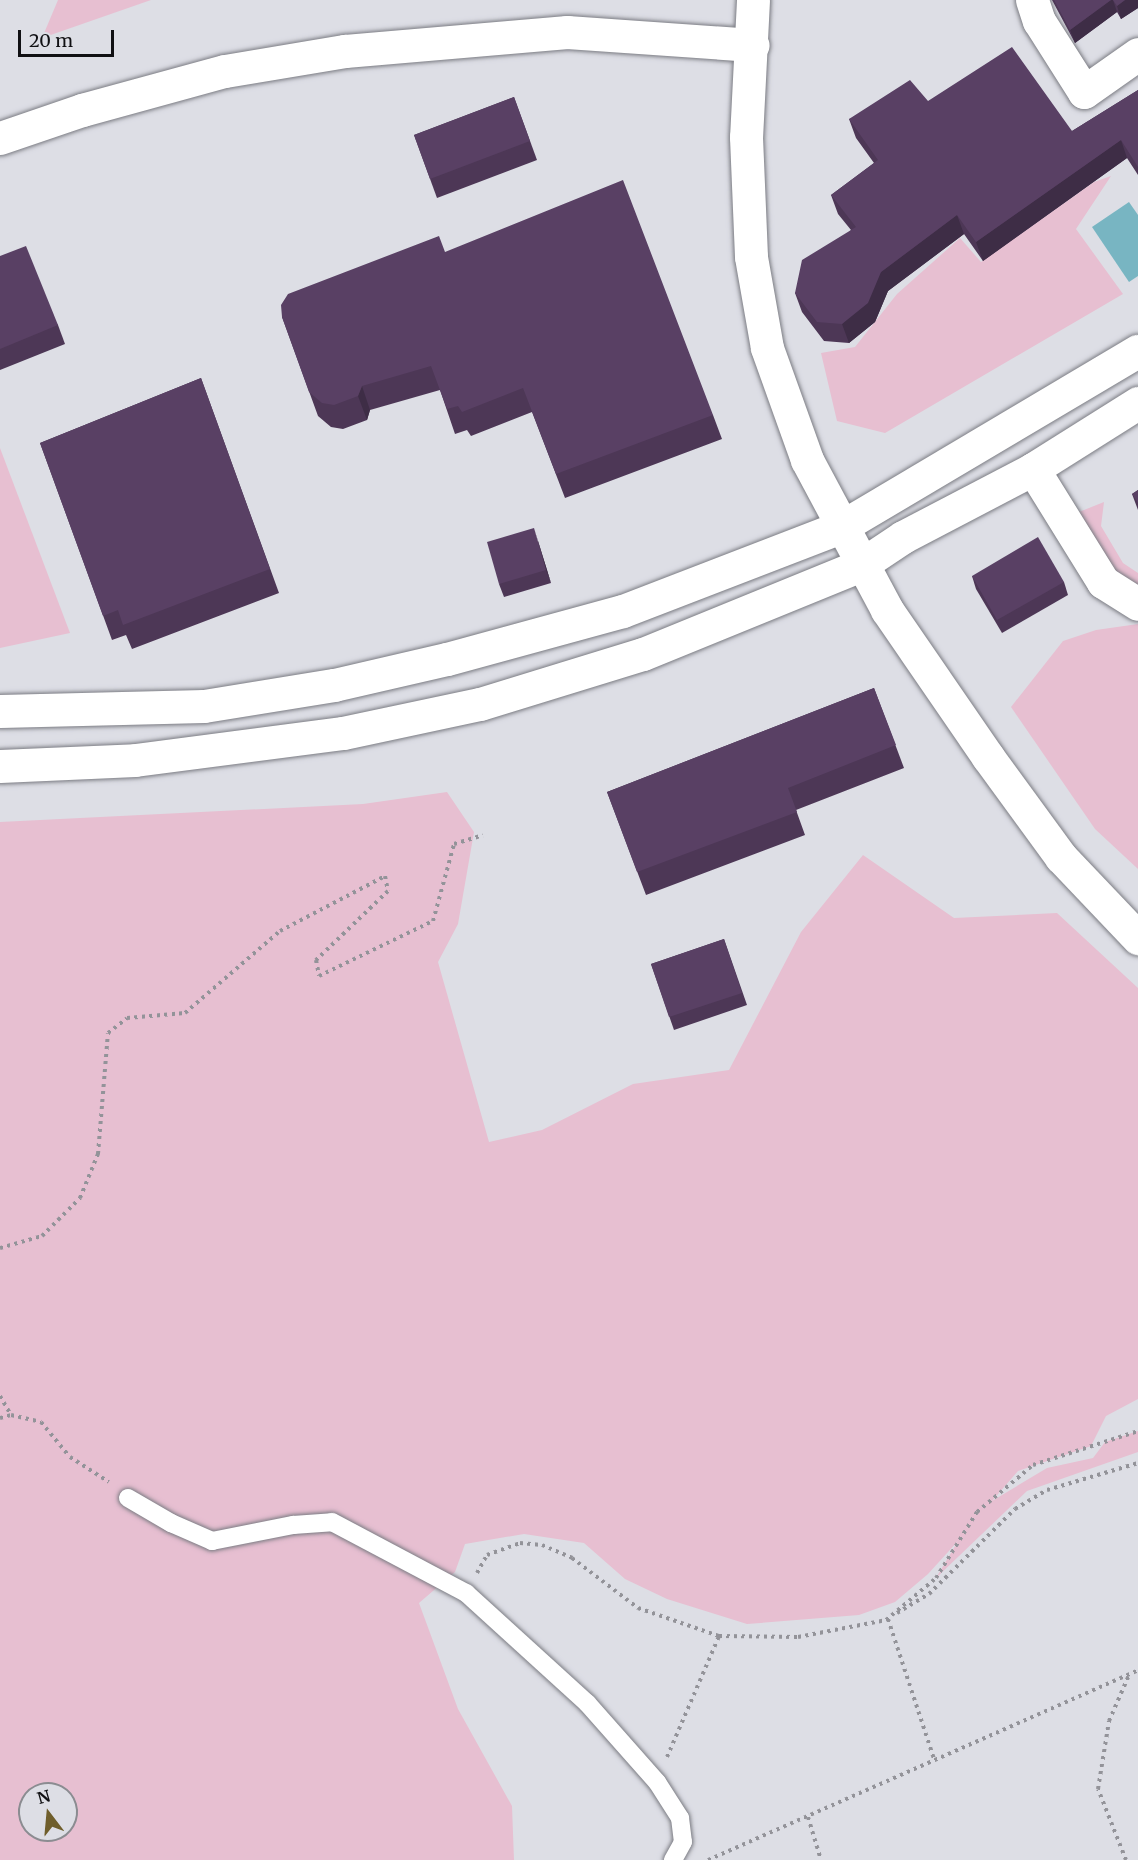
<!DOCTYPE html>
<style>
body{margin:0}
#map{position:relative;width:1138px;height:1860px;overflow:hidden;background:#dddee5;font-family:Merriweather,serif}
div>[style]{position:absolute}
.green>*{inset:0;background:#e7bfd1}
.water>*{inset:0;background:#78b5c2}
.path>*{height:4px;margin-top:-2px;transform-origin:0;background:repeating-linear-gradient(90deg,#939399 0 3px,transparent 0 7.5px)}
.roads{filter:drop-shadow(0 0 2px #7b7c83) drop-shadow(0 0 2px #7b7c83)}
.lane>*{height:18px;margin:-9px;padding:0 9px;transform-origin:9px;border-radius:9px;background:#fff}
.street>*{height:33px;margin:-16.5px;padding:0 16.5px;transform-origin:16.5px;border-radius:16.5px;background:#fff}
.secondary>*{height:33px;margin:-16.5px;padding:0 16.5px;transform-origin:16.5px;border-radius:16.5px;background:#fff}
.wall>*{inset:0;background:#4d3756}
.shaded-wall>*{inset:0;background:#3e2d46}
.building>*{inset:0;background:#594064}
span{translate:-50% -50%;white-space:nowrap;text-align:center;line-height:1.15;-webkit-text-stroke:6px #dddee5;paint-order:stroke}
.north{position:absolute;left:18px;top:1782px;width:60px;height:60px;box-sizing:border-box;background:#dddee5;border:2px solid #8b8c91;border-radius:50%;rotate:344deg;font-size:16px;font-weight:700;line-height:24px;text-align:center;color:#101013}
.north::after{content:'';display:block;margin:auto;width:21px;height:27px;background:#6f5e2c;clip-path:polygon(50% 0,100% 100%,50% 72%,0 100%)}
.scale{position:absolute;left:18px;top:30px;width:96px;height:27px;box-sizing:border-box;border:3px solid #101013;border-top:0;padding-left:8px;font-size:18px;line-height:21px;white-space:nowrap;color:#101013;-webkit-text-stroke:4px #dddee5;paint-order:stroke}
</style>
<div id="map">
<div class="green">
<div style="clip-path:polygon(58px 0,151px 0,42px 38px)"></div>
<div style="clip-path:polygon(1111px 176px,1076px 229px,1123px 294px,885px 433px,837px 421px,821px 353px,855px 347px,897px 294px,960px 238px,981px 262px,1094px 182px)"></div>
<div style="clip-path:polygon(0 448px,70px 633px,0 648px)"></div>
<div style="clip-path:polygon(1104px 502px,1101px 526px,1123px 563px,1138px 573px,1138px 599px,1126px 596px,1074px 514px)"></div>
<div style="clip-path:polygon(1138px 624px,1138px 869px,1095px 829px,1011px 707px,1063px 641px,1096px 630px)"></div>
<div style="clip-path:polygon(evenodd,447px 792px,474px 832px,458px 924px,438px 962px,489px 1142px,542px 1130px,633px 1084px,729px 1070px,801px 932px,863px 855px,954px 918px,1057px 913px,1138px 988px,1138px 1399px,1106px 1416px,1091px 1446px,1018px 1471px,992px 1501px,1047px 1468px,1093px 1458px,1105px 1442px,1138px 1431px,1138px 1452px,1027px 1491px,936px 1578px,958px 1541px,928px 1574px,895px 1602px,859px 1615px,747px 1624px,667px 1599px,625px 1579px,584px 1543px,524px 1534px,465px 1544px,455px 1572px,419px 1603px,458px 1709px,512px 1806px,514px 1860px,0 1860px,0 822px,363px 804px,447px 792px,30px 1794px,66px 1794px,66px 1830px,30px 1830px,30px 1794px)"></div>
</div>
<div class="water">
<div style="clip-path:polygon(1129px 202px,1138px 215px,1138px 276px,1129px 282px,1092px 227px)"></div>
</div>
<div class="path">
<div style="left:0;top:1248px;width:44px;rotate:-15.9deg"></div>
<div style="left:42px;top:1236px;width:54px;rotate:-45deg"></div>
<div style="left:80px;top:1198px;width:48px;rotate:-67.8deg"></div>
<div style="left:98px;top:1154px;width:121px;rotate:-85.3deg"></div>
<div style="left:108px;top:1033px;width:24px;rotate:-38deg"></div>
<div style="left:127px;top:1018px;width:58px;rotate:-4.9deg"></div>
<div style="left:185px;top:1013px;width:125px;rotate:-40.8deg"></div>
<div style="left:280px;top:931px;width:119px;rotate:-27.6deg"></div>
<div style="left:385px;top:876px;width:15px;rotate:79deg"></div>
<div style="left:388px;top:891px;width:100px;rotate:136.2deg"></div>
<div style="left:316px;top:960px;width:16px;rotate:79deg"></div>
<div style="left:319px;top:976px;width:127px;rotate:-25.8deg"></div>
<div style="left:433px;top:921px;width:80px;rotate:-74.7deg"></div>
<div style="left:454px;top:844px;width:30px;rotate:-17deg"></div>
<div style="left:0;top:1396px;width:22px;rotate:60deg"></div>
<div style="left:0;top:1418px;width:11px;rotate:-15deg"></div>
<div style="left:11px;top:1415px;width:31px;rotate:13deg"></div>
<div style="left:41px;top:1422px;width:45px;rotate:50.4deg"></div>
<div style="left:70px;top:1457px;width:46px;rotate:32.7deg"></div>
<div style="left:477px;top:1573px;width:21px;rotate:-61deg"></div>
<div style="left:487px;top:1555px;width:35px;rotate:-20deg"></div>
<div style="left:520px;top:1543px;width:22px;rotate:5deg"></div>
<div style="left:542px;top:1545px;width:33px;rotate:23deg"></div>
<div style="left:572px;top:1558px;width:83px;rotate:37.1deg"></div>
<div style="left:638px;top:1608px;width:86px;rotate:19.1deg"></div>
<div style="left:719px;top:1636px;width:79px;rotate:0.7deg"></div>
<div style="left:798px;top:1637px;width:90px;rotate:-10.9deg"></div>
<div style="left:886px;top:1620px;width:65px;rotate:-40deg"></div>
<div style="left:936px;top:1578px;width:78px;rotate:-58.2deg"></div>
<div style="left:977px;top:1512px;width:73px;rotate:-40deg"></div>
<div style="left:1033px;top:1465px;width:110px;rotate:-17.9deg"></div>
<div style="left:897px;top:1613px;width:37px;rotate:-31deg"></div>
<div style="left:929px;top:1594px;width:121px;rotate:-44.7deg"></div>
<div style="left:1015px;top:1509px;width:37px;rotate:-31deg"></div>
<div style="left:1047px;top:1490px;width:95px;rotate:-16.5deg"></div>
<div style="left:888px;top:1619px;width:147px;rotate:71.8deg"></div>
<div style="left:667px;top:1757px;width:132px;rotate:-66.7deg"></div>
<div style="left:808px;top:1817px;width:45px;rotate:73.2deg"></div>
<div style="left:708px;top:1860px;width:470px;rotate:-23.8deg"></div>
<div style="left:1126px;top:1860px;width:76px;rotate:-111.5deg"></div>
<div style="left:1098px;top:1789px;width:69px;rotate:-80.8deg"></div>
<div style="left:1109px;top:1721px;width:50px;rotate:-66.5deg"></div>
</div>
<div class="roads">
<div class="lane">
<div style="left:128px;top:1498px;width:50px;rotate:30.2deg"></div>
<div style="left:171px;top:1523px;width:45px;rotate:23.7deg"></div>
<div style="left:212px;top:1541px;width:83px;rotate:-11.2deg"></div>
<div style="left:293px;top:1525px;width:39px;rotate:-4deg"></div>
<div style="left:332px;top:1522px;width:152px;rotate:27.9deg"></div>
<div style="left:466px;top:1593px;width:164px;rotate:42.3deg"></div>
<div style="left:587px;top:1703px;width:106px;rotate:48.5deg"></div>
<div style="left:657px;top:1782px;width:43px;rotate:57.4deg"></div>
<div style="left:680px;top:1818px;width:24px;rotate:83deg"></div>
<div style="left:683px;top:1842px;width:21px;rotate:119deg"></div>
</div>
<div class="street">
<div style="left:1032px;top:0;width:22px;rotate:72deg"></div>
<div style="left:1039px;top:21px;width:84px;rotate:57.6deg"></div>
<div style="left:1084px;top:92px;width:66px;rotate:-35.1deg"></div>
<div style="left:1033px;top:469px;width:133px;rotate:58.2deg"></div>
<div style="left:1103px;top:582px;width:41px;rotate:32.2deg"></div>
</div>
<div class="secondary">
<div style="left:753px;top:0;width:137px;rotate:92.9deg"></div>
<div style="left:746px;top:137px;width:120px;rotate:87.6deg"></div>
<div style="left:751px;top:257px;width:92px;rotate:80deg"></div>
<div style="left:767px;top:348px;width:119px;rotate:70.3deg"></div>
<div style="left:807px;top:460px;width:170px;rotate:61.9deg"></div>
<div style="left:887px;top:610px;width:178px;rotate:55.5deg"></div>
<div style="left:988px;top:757px;width:124px;rotate:53.9deg"></div>
<div style="left:1061px;top:857px;width:112px;rotate:46.5deg"></div>
<div style="left:0;top:138px;width:87px;rotate:-18.9deg"></div>
<div style="left:82px;top:110px;width:148px;rotate:-15.3deg"></div>
<div style="left:225px;top:71px;width:122px;rotate:-9.5deg"></div>
<div style="left:345px;top:51px;width:223px;rotate:-4.9deg"></div>
<div style="left:567px;top:32px;width:186px;rotate:4deg"></div>
<div style="left:0;top:711px;width:204px;rotate:-1.4deg"></div>
<div style="left:204px;top:706px;width:132px;rotate:-9.2deg"></div>
<div style="left:334px;top:685px;width:116px;rotate:-13deg"></div>
<div style="left:447px;top:659px;width:182px;rotate:-15.3deg"></div>
<div style="left:623px;top:611px;width:234px;rotate:-21.1deg"></div>
<div style="left:841px;top:527px;width:345px;rotate:-30.7deg"></div>
<div style="left:0;top:766px;width:135px;rotate:-2.5deg"></div>
<div style="left:135px;top:760px;width:210px;rotate:-7.4deg"></div>
<div style="left:343px;top:733px;width:140px;rotate:-12deg"></div>
<div style="left:480px;top:704px;width:170px;rotate:-17.1deg"></div>
<div style="left:643px;top:654px;width:235px;rotate:-22.2deg"></div>
<div style="left:861px;top:565px;width:50px;rotate:-33.7deg"></div>
<div style="left:903px;top:537px;width:147px;rotate:-27.6deg"></div>
<div style="left:1033px;top:469px;width:124px;rotate:-32.2deg"></div>
</div>
</div>
<div class="wall">
<div style="clip-path:polygon(1052px 0,1138px 0,1138px 8px,1121px 19px,1117px 12px,1075px 43px)"></div>
<div style="clip-path:polygon(1138px 90px,1138px 175px,1127px 158px,983px 261px,964px 234px,888px 291px,875px 322px,849px 343px,824px 341px,802px 312px,795px 293px,851px 230px,838px 214px,831px 195px,874px 163px,856px 138px,849px 119px,928px 101px,1072px 131px)"></div>
<div style="clip-path:polygon(514px 97px,537px 160px,437px 198px,414px 135px)"></div>
<div style="clip-path:polygon(445px 252px,713px 415px,722px 439px,565px 498px,532px 412px,471px 436px,467px 430px,455px 434px,440px 390px,370px 410px,367px 420px,343px 429px,331px 427px,318px 416px,282px 317px)"></div>
<div style="clip-path:polygon(0 256px,58px 325px,65px 344px,0 370px)"></div>
<div style="clip-path:polygon(201px 378px,279px 593px,132px 649px,126px 635px,112px 640px,40px 443px)"></div>
<div style="clip-path:polygon(1138px 490px,1138px 510px,1132px 494px)"></div>
<div style="clip-path:polygon(538px 541px,551px 583px,504px 597px,499px 584px)"></div>
<div style="clip-path:polygon(972px 576px,1064px 582px,1068px 595px,1002px 633px,976px 589px)"></div>
<div style="clip-path:polygon(874px 688px,904px 768px,796px 810px,805px 835px,646px 895px,607px 792px)"></div>
<div style="clip-path:polygon(724px 939px,747px 1005px,674px 1030px,651px 964px)"></div>
</div>
<div class="shaded-wall">
<div style="clip-path:polygon(1111px 0,1113px 0,1117px 12px,1075px 43px,1070px 30px)"></div>
<div style="clip-path:polygon(1125px 0,1138px 0,1138px 8px,1121px 19px,1117px 6px)"></div>
<div style="clip-path:polygon(1121px 140px,1127px 158px,983px 261px,976px 242px)"></div>
<div style="clip-path:polygon(957px 215px,964px 234px,888px 291px,875px 322px,849px 343px,842px 324px,881px 272px)"></div>
<div style="clip-path:polygon(362px 386px,370px 410px,367px 420px,358px 396px)"></div>
<div style="clip-path:polygon(534px 528px,538px 541px,551px 583px,546px 570px)"></div>
</div>
<div class="building">
<div style="clip-path:polygon(1054px 0,1111px 0,1070px 30px)"></div>
<div style="clip-path:polygon(1113px 0,1125px 0,1117px 6px)"></div>
<div style="clip-path:polygon(1012px 47px,1072px 131px,1138px 90px,1138px 167px,1121px 140px,976px 242px,957px 215px,881px 272px,868px 303px,842px 324px,817px 322px,795px 293px,802px 260px,856px 227px,831px 195px,878px 160px,849px 119px,910px 80px,928px 101px)"></div>
<div style="clip-path:polygon(514px 97px,530px 141px,430px 179px,414px 135px)"></div>
<div style="clip-path:polygon(623px 180px,713px 415px,556px 474px,523px 388px,462px 412px,458px 406px,447px 409px,431px 366px,362px 386px,358px 396px,334px 405px,322px 403px,309px 392px,282px 317px,281px 305px,288px 294px,439px 236px,445px 252px)"></div>
<div style="clip-path:polygon(26px 246px,58px 325px,0 349px,0 256px)"></div>
<div style="clip-path:polygon(201px 378px,270px 569px,123px 625px,118px 610px,103px 616px,40px 443px)"></div>
<div style="clip-path:polygon(1138px 490px,1138px 503px,1132px 494px)"></div>
<div style="clip-path:polygon(534px 528px,546px 570px,499px 584px,487px 542px)"></div>
<div style="clip-path:polygon(1038px 537px,1064px 582px,997px 620px,972px 576px)"></div>
<div style="clip-path:polygon(874px 688px,896px 745px,788px 788px,797px 812px,637px 872px,607px 792px)"></div>
<div style="clip-path:polygon(724px 939px,742px 993px,669px 1017px,651px 964px)"></div>
</div>
<div class="north">N</div>
<div class="scale">20 m</div>
</div>
